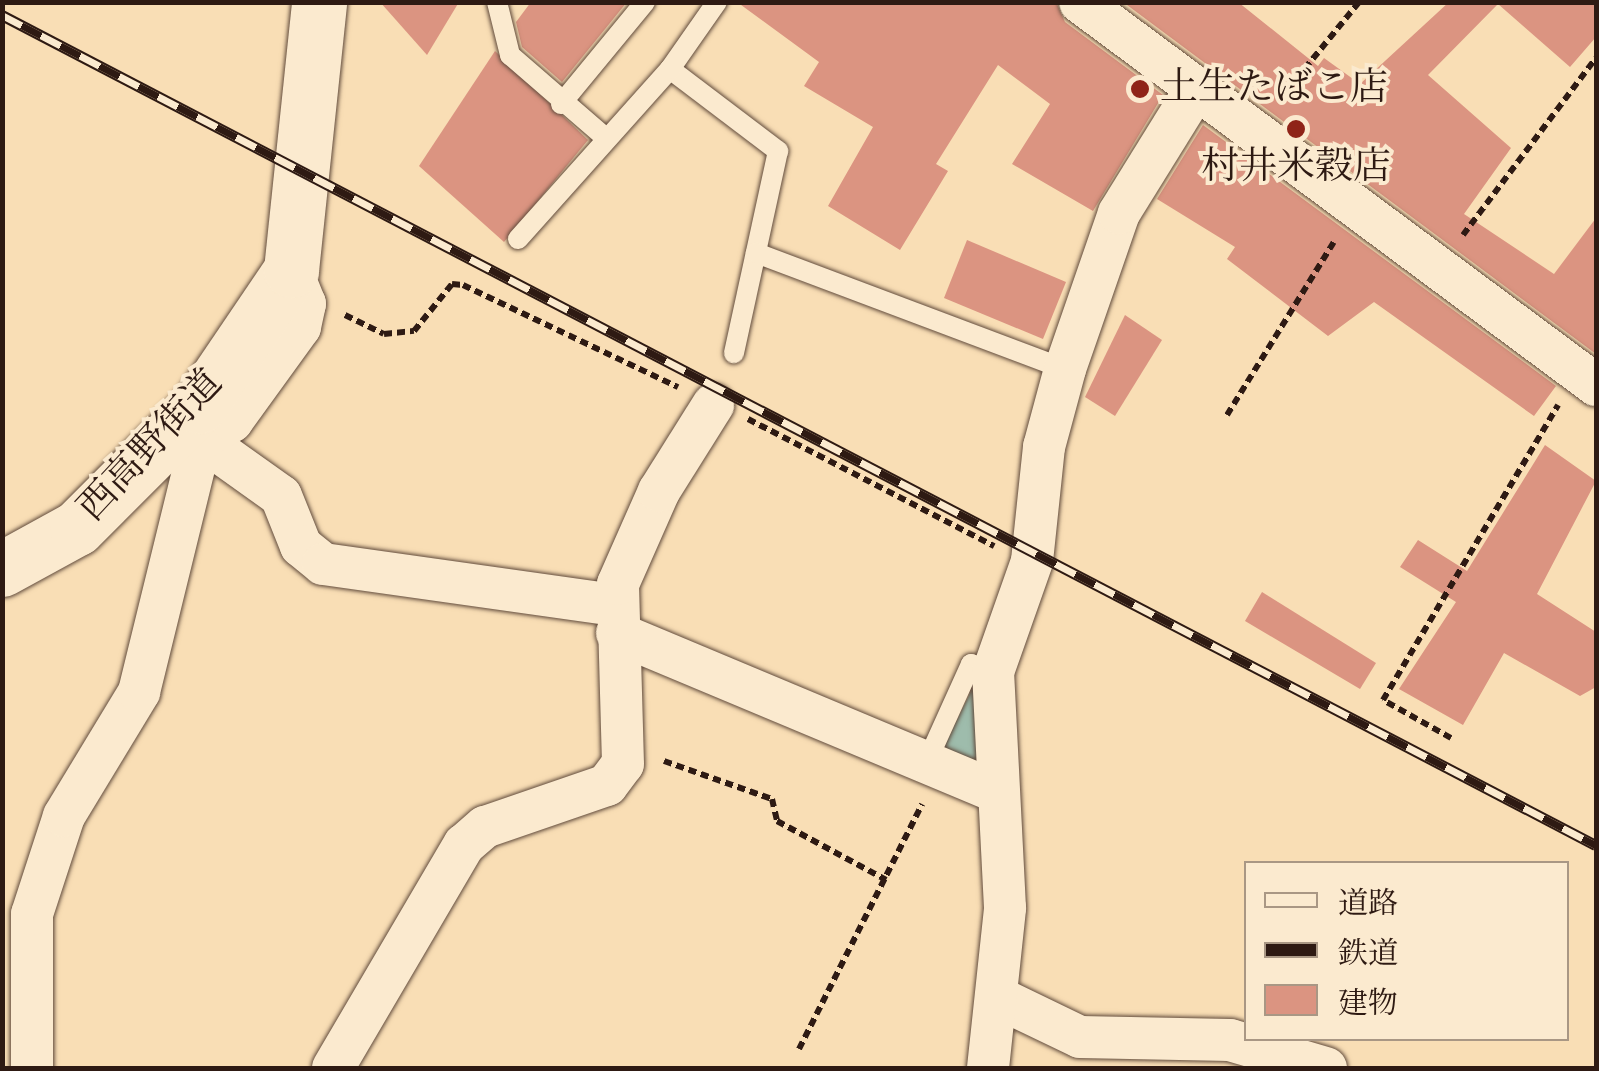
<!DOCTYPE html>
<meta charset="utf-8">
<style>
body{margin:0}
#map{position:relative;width:1599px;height:1071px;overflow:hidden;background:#f9deb5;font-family:"IM FELL DW Pica","Noto Serif JP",serif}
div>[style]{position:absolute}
.water>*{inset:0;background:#9ebcac}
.building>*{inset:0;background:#db9481}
.path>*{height:6px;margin-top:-3px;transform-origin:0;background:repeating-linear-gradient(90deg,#2e1a13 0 8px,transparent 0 13px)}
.roads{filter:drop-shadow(0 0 2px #614b3c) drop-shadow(0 0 2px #614b3c)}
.lane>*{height:20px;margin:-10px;padding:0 10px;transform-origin:10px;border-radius:10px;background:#fbeacf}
.street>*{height:42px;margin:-21px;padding:0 21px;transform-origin:21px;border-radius:21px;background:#fbeacf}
.secondary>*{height:55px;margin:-27.5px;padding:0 27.5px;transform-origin:27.5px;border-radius:27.5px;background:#fbeacf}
.rail>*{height:11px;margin-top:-5.5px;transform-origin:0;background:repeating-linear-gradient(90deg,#fbeacf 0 22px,#2e1a13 0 44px);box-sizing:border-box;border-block:2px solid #2e1a13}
.dots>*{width:28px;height:28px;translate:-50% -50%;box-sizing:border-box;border:5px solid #fbeacf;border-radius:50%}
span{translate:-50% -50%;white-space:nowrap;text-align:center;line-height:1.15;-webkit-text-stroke:8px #fbeacf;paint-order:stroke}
.poi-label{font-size:38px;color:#2e1a13}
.left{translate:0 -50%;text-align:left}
.street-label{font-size:38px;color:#2e1a13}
.frame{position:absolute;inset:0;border:5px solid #2e1a13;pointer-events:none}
.legend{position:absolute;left:1244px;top:861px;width:325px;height:180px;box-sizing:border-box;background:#fbeacf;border:2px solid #a99784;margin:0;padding:12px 18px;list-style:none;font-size:30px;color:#2e1a13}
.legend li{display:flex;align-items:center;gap:20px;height:50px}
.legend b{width:50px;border:2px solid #a99784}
</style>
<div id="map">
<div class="water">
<div style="clip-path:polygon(975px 683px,982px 774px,942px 750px)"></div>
</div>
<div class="building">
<div style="clip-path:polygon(380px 2px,459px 2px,427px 55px)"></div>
<div style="clip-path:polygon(531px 2px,627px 2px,562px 82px,522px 47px,516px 22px)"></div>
<div style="clip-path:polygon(737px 2px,1056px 2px,1065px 22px,1163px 95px,1093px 211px,1012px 164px,1050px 104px,998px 65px,936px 164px,948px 171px,900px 250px,828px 206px,873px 127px,804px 86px,819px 62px)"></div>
<div style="clip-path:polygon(1123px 2px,1238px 2px,1318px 66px,1324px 58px,1360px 84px,1449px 2px,1596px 2px,1596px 37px,1570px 67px,1498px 4px,1428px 75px,1511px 148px,1464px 214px,1554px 274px,1596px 218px,1596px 354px)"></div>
<div style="clip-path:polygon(495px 51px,588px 140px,504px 242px,419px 166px)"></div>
<div style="clip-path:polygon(1203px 125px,1556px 386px,1534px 416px,1374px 302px,1328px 336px,1227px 259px,1235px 247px,1157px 199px)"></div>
<div style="clip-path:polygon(967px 240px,1066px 282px,1043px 339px,944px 298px)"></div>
<div style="clip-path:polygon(1125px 315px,1162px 340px,1115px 416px,1085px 397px)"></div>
<div style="clip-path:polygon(1545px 445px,1596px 481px,1537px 594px,1596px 632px,1596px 687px,1580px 696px,1504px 653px,1463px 725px,1399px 689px,1456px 602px,1400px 567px,1418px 540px,1467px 571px)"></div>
<div style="clip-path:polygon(1262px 592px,1376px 663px,1360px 689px,1245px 621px)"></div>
</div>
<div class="path">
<div style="left:1280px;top:99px;width:125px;rotate:-50.8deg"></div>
<div style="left:1463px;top:235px;width:221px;rotate:-53.1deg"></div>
<div style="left:345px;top:315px;width:43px;rotate:26deg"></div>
<div style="left:384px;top:334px;width:30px;rotate:-6deg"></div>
<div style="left:414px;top:331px;width:60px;rotate:-51deg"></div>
<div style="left:452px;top:284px;width:11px;rotate:5deg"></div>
<div style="left:463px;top:285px;width:238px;rotate:25.4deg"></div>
<div style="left:1227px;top:415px;width:203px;rotate:-58.3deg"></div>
<div style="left:748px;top:419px;width:277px;rotate:27.3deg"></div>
<div style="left:1451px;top:738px;width:78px;rotate:-150.8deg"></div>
<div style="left:1383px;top:700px;width:343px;rotate:-59.3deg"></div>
<div style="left:664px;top:761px;width:114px;rotate:19.4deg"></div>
<div style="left:772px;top:799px;width:23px;rotate:77deg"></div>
<div style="left:777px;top:821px;width:124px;rotate:28.4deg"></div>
<div style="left:799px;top:1049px;width:274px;rotate:-63.3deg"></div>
</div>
<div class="roads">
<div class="lane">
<div style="left:497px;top:2px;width:55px;rotate:76.2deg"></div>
<div style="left:510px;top:55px;width:128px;rotate:40.9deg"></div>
<div style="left:670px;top:69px;width:136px;rotate:37.2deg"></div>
<div style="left:778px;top:151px;width:207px;rotate:102.3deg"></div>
<div style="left:561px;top:104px;width:132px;rotate:-50.5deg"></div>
<div style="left:518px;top:239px;width:228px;rotate:-48.2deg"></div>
<div style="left:670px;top:69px;width:82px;rotate:-55deg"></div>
<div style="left:756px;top:253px;width:330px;rotate:20.6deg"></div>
<div style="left:929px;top:757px;width:102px;rotate:-65.7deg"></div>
<div style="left:971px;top:664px;width:23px;rotate:20deg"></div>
</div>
<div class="street">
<div style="left:1080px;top:2px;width:643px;rotate:36.58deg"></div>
<div style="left:194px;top:416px;width:24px;rotate:73deg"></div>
<div style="left:201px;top:439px;width:98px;rotate:35.5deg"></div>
<div style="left:281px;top:496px;width:54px;rotate:68.2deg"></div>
<div style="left:301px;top:546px;width:28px;rotate:39deg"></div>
<div style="left:323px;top:564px;width:293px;rotate:8deg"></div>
<div style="left:617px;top:633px;width:412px;rotate:22.7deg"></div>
<div style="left:1003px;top:1000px;width:85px;rotate:25.7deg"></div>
<div style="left:1080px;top:1037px;width:150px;rotate:1.1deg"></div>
<div style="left:1230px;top:1040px;width:100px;rotate:16.3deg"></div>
<div style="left:32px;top:1068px;width:154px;rotate:-90deg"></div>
<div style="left:32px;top:914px;width:103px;rotate:-71.9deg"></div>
<div style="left:64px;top:816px;width:145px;rotate:-58.8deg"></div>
<div style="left:139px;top:692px;width:260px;rotate:-76.2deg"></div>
<div style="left:201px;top:439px;width:36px;rotate:-30deg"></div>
<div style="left:232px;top:421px;width:116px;rotate:-54.1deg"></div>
<div style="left:300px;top:327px;width:24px;rotate:-78deg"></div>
<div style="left:305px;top:304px;width:37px;rotate:-112deg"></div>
<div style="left:333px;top:1068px;width:259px;rotate:-59.6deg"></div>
<div style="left:464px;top:845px;width:28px;rotate:-41deg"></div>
<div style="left:485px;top:827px;width:129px;rotate:-19deg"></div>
<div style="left:607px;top:785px;width:26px;rotate:-53deg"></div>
<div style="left:623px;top:764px;width:180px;rotate:-91.6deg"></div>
<div style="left:618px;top:584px;width:102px;rotate:-66.2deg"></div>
<div style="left:659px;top:491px;width:102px;rotate:-57.9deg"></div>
<div style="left:988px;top:1068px;width:161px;rotate:-83.9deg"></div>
<div style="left:1005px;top:908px;width:236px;rotate:-92.9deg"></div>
<div style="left:993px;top:672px;width:118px;rotate:-70.6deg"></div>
<div style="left:1032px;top:561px;width:115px;rotate:-84deg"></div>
<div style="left:1044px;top:447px;width:81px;rotate:-74.9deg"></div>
<div style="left:1065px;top:369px;width:165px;rotate:-70.9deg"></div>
<div style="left:1119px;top:213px;width:148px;rotate:-58.2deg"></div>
</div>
<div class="secondary">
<div style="left:2px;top:569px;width:85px;rotate:-28.7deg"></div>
<div style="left:77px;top:528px;width:173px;rotate:-45deg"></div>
<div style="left:199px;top:406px;width:164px;rotate:-55.9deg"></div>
<div style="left:291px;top:270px;width:269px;rotate:-84deg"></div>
</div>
</div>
<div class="rail">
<div style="left:2px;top:15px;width:1797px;rotate:27.51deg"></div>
</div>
<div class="dots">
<div style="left:1140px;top:89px;background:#8f2418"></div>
<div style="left:1296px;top:129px;background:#8f2418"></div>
</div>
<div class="poi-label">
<span class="left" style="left:1160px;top:89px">土生たばこ店</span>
<span style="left:1296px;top:168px">村井米穀店</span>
</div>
<div class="street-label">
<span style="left:151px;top:446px;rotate:-47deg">西高野街道</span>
</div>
<div class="frame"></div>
<ul class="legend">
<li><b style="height:12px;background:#fbeacf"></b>道路</li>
<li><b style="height:12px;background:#2e1a13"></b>鉄道</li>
<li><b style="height:28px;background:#db9481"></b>建物</li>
</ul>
</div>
